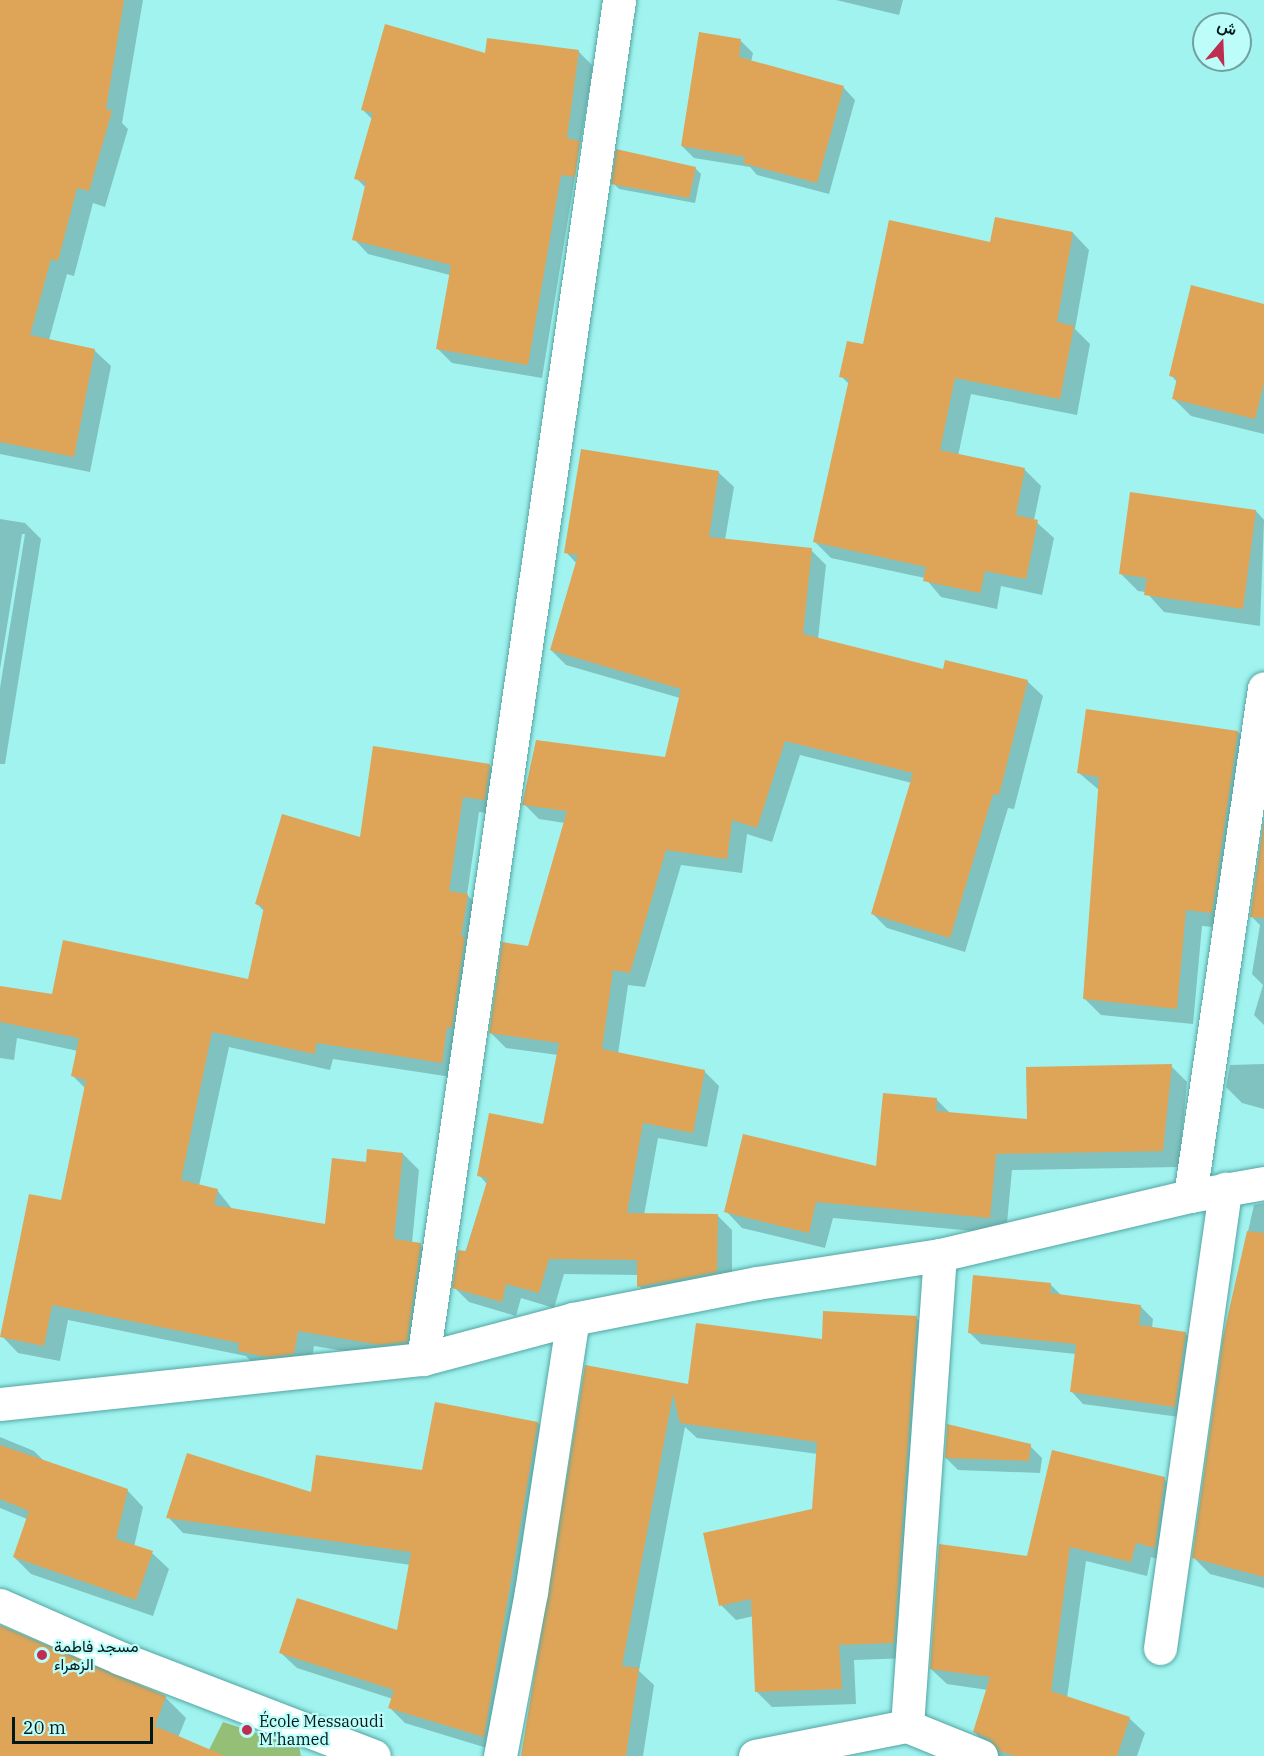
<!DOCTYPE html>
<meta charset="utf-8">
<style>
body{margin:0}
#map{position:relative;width:1264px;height:1756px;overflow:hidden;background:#a0f3ef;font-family:"IBM Plex Serif",Vazirmatn,serif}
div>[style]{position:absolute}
.green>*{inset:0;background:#95be77}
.shadow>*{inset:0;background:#0003}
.building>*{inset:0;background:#dea559}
.roads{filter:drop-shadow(0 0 2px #53a5a2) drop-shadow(0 0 2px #53a5a2)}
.minor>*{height:33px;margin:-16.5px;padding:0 16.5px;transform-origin:16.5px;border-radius:16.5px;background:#fff}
.tertiary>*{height:33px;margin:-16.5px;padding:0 16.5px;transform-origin:16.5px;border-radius:16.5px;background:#fff}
.dots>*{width:16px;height:16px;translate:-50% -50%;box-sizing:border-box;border:3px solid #bcfdfa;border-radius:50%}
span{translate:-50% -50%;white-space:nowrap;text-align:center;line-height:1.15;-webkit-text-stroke:4.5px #bcfdfa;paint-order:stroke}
.poi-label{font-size:16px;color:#011a19}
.left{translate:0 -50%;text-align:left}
.north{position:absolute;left:1192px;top:12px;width:60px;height:60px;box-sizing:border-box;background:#bcfdfa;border:2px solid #71a2a0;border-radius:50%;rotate:19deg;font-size:16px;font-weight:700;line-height:24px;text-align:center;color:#011a19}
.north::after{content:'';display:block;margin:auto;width:21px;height:27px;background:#be2e50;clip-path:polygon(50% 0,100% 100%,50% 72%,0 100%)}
.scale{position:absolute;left:12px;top:1717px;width:141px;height:27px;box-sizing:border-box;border:3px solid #011a19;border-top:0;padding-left:8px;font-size:18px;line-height:21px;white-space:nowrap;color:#011a19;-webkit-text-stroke:4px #bcfdfa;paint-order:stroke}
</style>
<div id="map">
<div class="green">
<div style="clip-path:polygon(223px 1722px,299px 1747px,301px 1756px,206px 1756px)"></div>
</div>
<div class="shadow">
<div style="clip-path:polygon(0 0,143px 0,122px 123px,128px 129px,105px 207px,93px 203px,74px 276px,67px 274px,49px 340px,94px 350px,111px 366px,90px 472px,0 454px)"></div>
<div style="clip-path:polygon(836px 0,903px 0,899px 15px)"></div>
<div style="clip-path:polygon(741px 41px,753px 53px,751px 62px,843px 87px,855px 100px,829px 194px,757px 175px,750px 167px,694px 158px,682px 146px)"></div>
<div style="clip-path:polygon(579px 52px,593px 66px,542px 378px,452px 363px,437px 348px,450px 275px,368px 254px,354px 239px,366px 188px,356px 178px,373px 120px,363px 110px,486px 54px)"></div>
<div style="clip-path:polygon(695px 168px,701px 174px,695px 203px,619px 189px,613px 183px)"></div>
<div style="clip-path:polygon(1073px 233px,1089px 250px,1075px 329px,1090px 344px,1077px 415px,971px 394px,958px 456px,1025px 470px,1041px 486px,1034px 520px,1054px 538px,1042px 595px,1001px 586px,997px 609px,941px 597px,925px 578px,831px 558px,815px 542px,849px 384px,841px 376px,864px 345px,991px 244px)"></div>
<div style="clip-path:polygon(1264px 305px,1264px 434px,1191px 416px,1173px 398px,1177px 382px,1171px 375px)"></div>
<div style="clip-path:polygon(718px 472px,734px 487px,725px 540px,811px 550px,826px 565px,818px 639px,944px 671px,1027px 681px,1043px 696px,1014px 809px,1008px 808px,965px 952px,887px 928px,872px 913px,912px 783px,800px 755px,772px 842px,747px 834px,742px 873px,681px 865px,645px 987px,628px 985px,618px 1054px,704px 1071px,719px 1086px,707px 1147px,658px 1138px,644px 1215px,717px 1215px,732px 1230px,732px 1286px,654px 1301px,639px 1286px,639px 1275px,564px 1274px,554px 1308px,521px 1298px,516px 1316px,469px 1302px,454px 1287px,487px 1184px,479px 1175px,544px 1126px,558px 1055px,506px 1048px,491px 1033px,529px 947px,565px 823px,539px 819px,524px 804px,666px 759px,680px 698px,566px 665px,551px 650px,577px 564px,566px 552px)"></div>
<div style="clip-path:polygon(1256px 511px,1264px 520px,1260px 626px,1164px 612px,1146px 592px,1138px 591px,1120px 573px)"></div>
<div style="clip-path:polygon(0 519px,25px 523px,41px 539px,5px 764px,0 764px,0 688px,25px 534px,22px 534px,0 669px)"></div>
<div style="clip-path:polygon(1087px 711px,1238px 732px,1254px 748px,1228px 928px,1202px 926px,1193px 1024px,1101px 1015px,1085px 999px,1099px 790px,1079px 773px)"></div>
<div style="clip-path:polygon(489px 765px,506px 782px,501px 815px,479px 812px,467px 895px,484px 912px,458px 1078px,333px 1059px,330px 1070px,229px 1047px,199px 1186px,217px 1190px,233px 1210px,326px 1226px,367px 1164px,403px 1154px,419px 1170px,412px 1243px,420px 1245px,436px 1261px,423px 1358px,398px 1360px,314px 1346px,310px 1370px,256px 1367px,246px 1356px,68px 1320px,60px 1361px,18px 1353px,2px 1336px,62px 1202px,86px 1089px,73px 1076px,78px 1051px,17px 1038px,14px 1060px,0 1058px,0 988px,53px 996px,249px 981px,265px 912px,257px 904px)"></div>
<div style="clip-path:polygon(1264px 828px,1264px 1025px,1254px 1015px,1263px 985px,1252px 974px,1260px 925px,1251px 916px)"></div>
<div style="clip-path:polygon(1264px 1064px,1264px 1109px,1242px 1103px,1226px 1087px,1230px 1065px)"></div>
<div style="clip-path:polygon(1171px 1066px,1187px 1082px,1179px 1167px,1012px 1170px,1006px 1234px,833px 1218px,825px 1248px,742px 1228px,726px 1211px,878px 1168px,936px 1099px,951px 1114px,1029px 1121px)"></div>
<div style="clip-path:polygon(1264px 1203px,1264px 1588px,1210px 1574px,1193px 1557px,1224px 1337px,1254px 1205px)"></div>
<div style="clip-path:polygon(1051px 1285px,1062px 1296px,1141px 1307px,1153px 1319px,1152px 1328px,1185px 1333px,1197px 1345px,1187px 1418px,1083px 1404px,1071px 1391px,1076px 1354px,981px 1344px,969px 1332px)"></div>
<div style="clip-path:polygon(916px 1318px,932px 1333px,909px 1658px,854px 1660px,856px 1704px,772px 1707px,757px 1692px,754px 1616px,736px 1620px,721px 1605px,813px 1510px,818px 1454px,697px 1438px,685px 1427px,639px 1671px,654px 1685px,643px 1756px,523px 1756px,586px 1367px,690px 1386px,824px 1341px)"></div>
<div style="clip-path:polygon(538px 1423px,553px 1438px,500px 1752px,405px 1723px,390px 1708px,393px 1699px,297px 1668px,281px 1653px,398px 1631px,411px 1565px,183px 1533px,168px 1517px,423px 1472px)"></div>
<div style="clip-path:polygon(0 1437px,34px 1451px,45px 1462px,127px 1490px,143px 1507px,134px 1547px,152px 1553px,169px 1569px,153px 1616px,31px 1574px,14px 1557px,27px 1519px,0 1508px)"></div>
<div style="clip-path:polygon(1030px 1446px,1042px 1458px,1040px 1473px,958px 1470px,946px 1458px)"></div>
<div style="clip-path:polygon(1164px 1479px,1180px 1494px,1170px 1563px,1151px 1557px,1147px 1576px,1086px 1561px,1067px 1698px,1129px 1718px,1145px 1733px,1137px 1756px,999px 1756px,974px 1732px,988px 1690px,947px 1684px,931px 1669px,1028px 1558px)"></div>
<div style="clip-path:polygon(0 1627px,165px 1697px,186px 1718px,178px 1738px,220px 1756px,0 1756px)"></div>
</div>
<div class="building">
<div style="clip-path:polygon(0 0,124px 0,106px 109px,112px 111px,89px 191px,77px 188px,58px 261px,51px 259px,30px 335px,95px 349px,74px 457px,0 442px)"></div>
<div style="clip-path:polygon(385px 24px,485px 53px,487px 38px,579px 50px,567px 138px,580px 141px,575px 177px,561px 175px,528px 365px,436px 349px,451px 265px,352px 240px,366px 182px,354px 179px,373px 113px,361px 110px)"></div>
<div style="clip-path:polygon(699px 32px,741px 39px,739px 57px,844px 86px,817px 183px,743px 163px,745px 157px,681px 146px)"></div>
<div style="clip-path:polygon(616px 149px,696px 167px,689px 198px,611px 184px)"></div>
<div style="clip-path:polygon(995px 217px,1073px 232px,1057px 322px,1074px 326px,1060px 399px,955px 378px,940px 450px,1025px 468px,1016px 515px,1038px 520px,1026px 579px,985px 571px,980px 593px,923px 581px,926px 567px,813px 542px,849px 379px,839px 377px,847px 341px,863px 344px,889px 220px,990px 242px)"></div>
<div style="clip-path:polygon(1191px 285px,1264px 304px,1264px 383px,1255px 419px,1172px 399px,1177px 378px,1169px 376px)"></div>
<div style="clip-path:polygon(581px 449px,719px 471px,709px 537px,812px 548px,803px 634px,943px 669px,945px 660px,1028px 680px,999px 795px,993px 794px,950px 938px,871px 914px,913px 773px,785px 741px,757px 828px,732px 820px,727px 859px,666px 850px,630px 973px,613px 970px,602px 1049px,705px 1070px,693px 1133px,643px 1123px,627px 1213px,718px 1214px,717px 1272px,637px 1287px,637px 1260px,549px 1259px,539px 1293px,506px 1284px,502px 1302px,452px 1288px,458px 1250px,466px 1251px,488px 1178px,477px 1176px,489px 1113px,543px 1124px,559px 1043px,489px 1033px,502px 942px,528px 946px,567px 811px,522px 805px,536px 740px,665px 757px,681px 689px,550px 650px,578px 555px,564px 553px)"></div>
<div style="clip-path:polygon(1130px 492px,1256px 510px,1243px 609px,1144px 595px,1147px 578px,1119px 574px)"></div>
<div style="clip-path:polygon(1086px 709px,1238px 731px,1212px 913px,1186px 910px,1177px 1009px,1083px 999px,1099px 777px,1077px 773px)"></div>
<div style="clip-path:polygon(373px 746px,490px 764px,485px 800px,463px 797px,449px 891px,468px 894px,461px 936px,465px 937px,452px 1028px,447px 1027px,442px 1063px,317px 1043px,314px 1054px,212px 1032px,181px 1180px,218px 1189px,214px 1205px,325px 1224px,332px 1158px,366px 1162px,367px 1149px,403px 1153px,394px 1239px,421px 1243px,407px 1342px,380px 1345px,298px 1331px,294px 1354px,268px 1357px,238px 1351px,239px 1343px,52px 1305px,44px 1346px,0 1337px,29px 1194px,61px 1200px,86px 1080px,71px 1076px,79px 1038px,0 1022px,0 986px,52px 994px,63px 940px,248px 979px,264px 907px,255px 904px,282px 814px,360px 837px)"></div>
<div style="clip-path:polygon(1264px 818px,1264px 918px,1250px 917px)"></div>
<div style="clip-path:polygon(1172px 1064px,1163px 1151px,996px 1154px,990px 1218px,816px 1202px,809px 1233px,724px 1212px,743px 1134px,876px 1166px,883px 1093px,937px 1098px,936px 1111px,1027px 1119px,1026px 1067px)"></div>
<div style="clip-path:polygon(1247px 1231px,1264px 1233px,1264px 1577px,1192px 1558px,1223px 1337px)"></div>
<div style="clip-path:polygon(973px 1275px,1051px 1283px,1050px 1293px,1141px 1305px,1139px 1325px,1186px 1332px,1175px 1407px,1070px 1392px,1076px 1344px,968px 1333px)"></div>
<div style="clip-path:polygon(823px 1311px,917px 1316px,894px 1643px,839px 1645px,842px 1689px,755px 1692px,751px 1599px,719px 1606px,703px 1533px,812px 1509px,817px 1442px,680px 1423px,673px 1394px,622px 1666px,639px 1668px,626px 1756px,521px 1756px,585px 1365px,688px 1384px,696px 1323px,822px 1339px)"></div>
<div style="clip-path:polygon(435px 1402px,538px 1422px,484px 1737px,388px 1708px,394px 1690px,279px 1653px,297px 1598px,397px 1630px,411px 1552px,166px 1518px,187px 1453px,311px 1492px,316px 1455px,422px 1470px)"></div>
<div style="clip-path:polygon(947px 1424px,1031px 1444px,1029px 1461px,945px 1458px)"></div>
<div style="clip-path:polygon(0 1445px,128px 1489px,116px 1539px,153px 1551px,136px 1600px,13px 1557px,29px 1511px,0 1499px)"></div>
<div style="clip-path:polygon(1052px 1450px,1165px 1477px,1155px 1548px,1136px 1543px,1131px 1562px,1070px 1547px,1051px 1691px,1130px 1717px,1117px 1756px,1015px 1756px,999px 1751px,989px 1739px,973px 1732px,990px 1677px,930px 1669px,939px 1544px,1027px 1556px)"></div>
<div style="clip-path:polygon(0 1625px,166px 1696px,155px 1726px,225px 1756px,0 1756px)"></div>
</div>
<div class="roads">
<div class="minor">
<div style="left:1190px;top:1196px;width:513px;rotate:-81.71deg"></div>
<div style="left:423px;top:1359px;width:1373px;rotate:-81.79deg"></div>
<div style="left:0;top:1404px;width:425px;rotate:-6.1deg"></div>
<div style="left:423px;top:1359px;width:155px;rotate:-14.9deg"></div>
<div style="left:573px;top:1319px;width:187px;rotate:-11.1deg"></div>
<div style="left:757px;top:1283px;width:185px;rotate:-8.7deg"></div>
<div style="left:940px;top:1255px;width:257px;rotate:-13.3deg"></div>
<div style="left:1190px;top:1196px;width:75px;rotate:-10deg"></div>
<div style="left:1160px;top:1648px;width:464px;rotate:-81.9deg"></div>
<div style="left:907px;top:1726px;width:472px;rotate:-86deg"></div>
<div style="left:500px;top:1756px;width:167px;rotate:-79.3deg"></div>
<div style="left:531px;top:1592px;width:276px;rotate:-81.3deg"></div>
<div style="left:755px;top:1756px;width:155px;rotate:-11.2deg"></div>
<div style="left:907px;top:1726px;width:80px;rotate:22.1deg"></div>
</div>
<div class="tertiary">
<div style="left:0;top:1605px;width:131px;rotate:23.8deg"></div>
<div style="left:120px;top:1658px;width:272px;rotate:21.1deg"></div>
</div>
</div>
<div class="dots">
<div style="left:42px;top:1655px;background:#be2e50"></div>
<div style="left:247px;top:1730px;background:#be2e50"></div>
</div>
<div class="poi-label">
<span class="left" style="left:54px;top:1655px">مسجد فاطمة<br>الزهراء</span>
<span class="left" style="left:259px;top:1730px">École Messaoudi<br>M'hamed</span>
</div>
<div class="north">ش</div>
<div class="scale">20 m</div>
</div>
